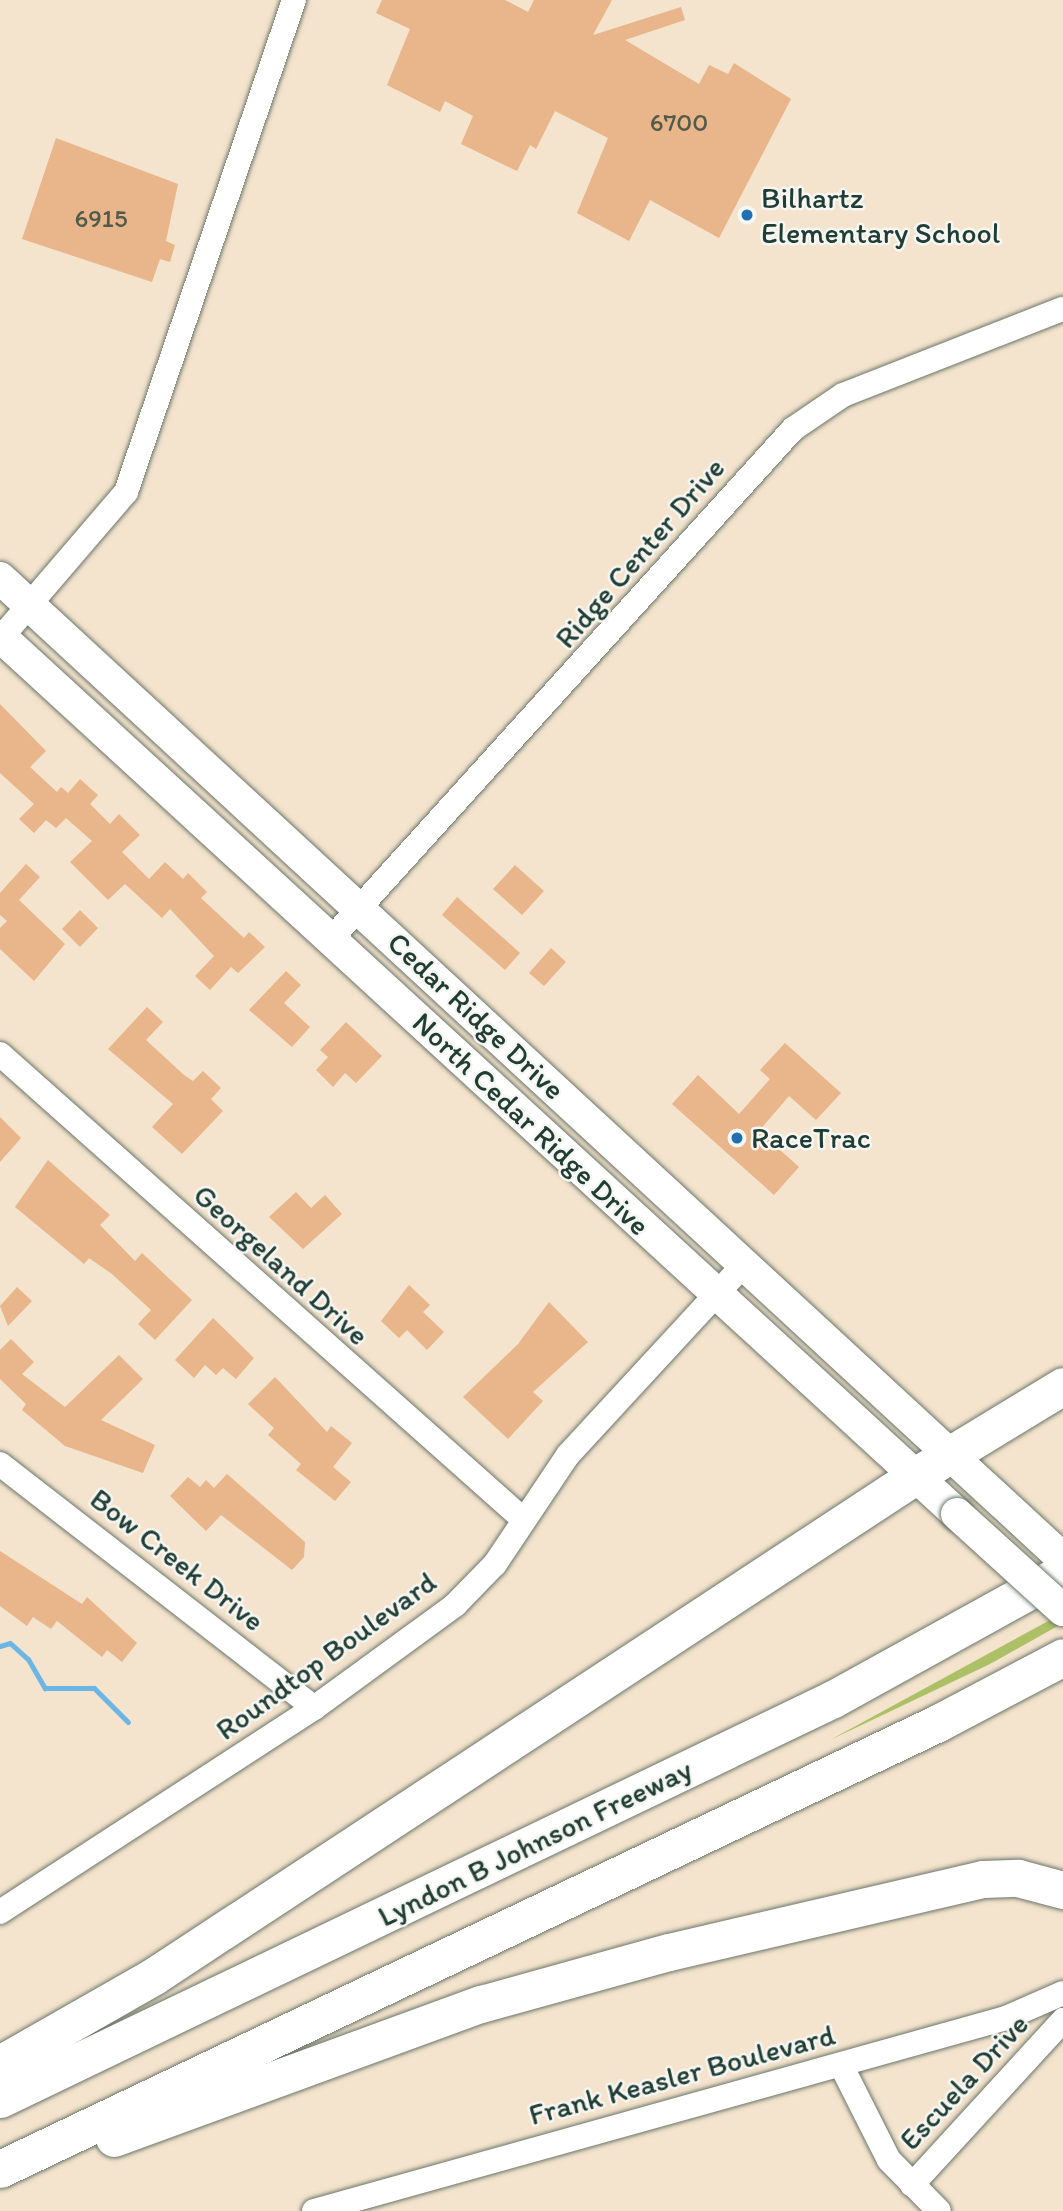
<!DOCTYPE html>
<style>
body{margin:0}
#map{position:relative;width:1063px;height:2211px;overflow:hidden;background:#f4e3cd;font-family:Itim,sans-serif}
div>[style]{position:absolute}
.green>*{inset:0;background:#acc065}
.stream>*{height:5px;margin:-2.5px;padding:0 2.5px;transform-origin:2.5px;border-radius:2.5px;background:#6bb6e4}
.building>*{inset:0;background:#e9b58a}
.roads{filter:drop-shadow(0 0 2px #6a776a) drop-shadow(0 0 2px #6a776a)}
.minor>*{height:24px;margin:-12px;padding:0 12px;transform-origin:12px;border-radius:12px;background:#fff}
.major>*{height:32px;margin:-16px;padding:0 16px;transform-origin:16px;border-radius:16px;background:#fff}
.highway>*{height:37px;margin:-18.5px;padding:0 18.5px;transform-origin:18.5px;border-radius:18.5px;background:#fff}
.bridges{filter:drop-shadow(0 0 2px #6a776a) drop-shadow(0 0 2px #6a776a)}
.major-bridge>*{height:32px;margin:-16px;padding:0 16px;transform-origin:16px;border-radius:16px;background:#fff}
.dots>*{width:19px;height:19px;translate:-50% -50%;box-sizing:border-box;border:4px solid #f6f6f2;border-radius:50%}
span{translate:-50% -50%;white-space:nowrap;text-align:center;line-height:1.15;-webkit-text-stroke:5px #f6f6f2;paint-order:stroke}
.number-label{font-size:26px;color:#525b4a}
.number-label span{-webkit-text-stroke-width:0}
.poi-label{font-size:30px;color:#1f3d34}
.left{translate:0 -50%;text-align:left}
.street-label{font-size:30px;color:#1f3d34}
</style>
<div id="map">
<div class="green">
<div style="clip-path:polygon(1063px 1613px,1063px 1623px,990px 1664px,830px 1740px)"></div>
</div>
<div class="stream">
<div style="left:0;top:1646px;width:10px;rotate:-17deg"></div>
<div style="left:10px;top:1643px;width:24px;rotate:42deg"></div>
<div style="left:28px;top:1659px;width:34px;rotate:60deg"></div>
<div style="left:45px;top:1688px;width:49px"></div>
<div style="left:94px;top:1688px;width:48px;rotate:45deg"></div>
</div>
<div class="building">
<div style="clip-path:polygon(382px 0,505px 0,528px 12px,534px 0,612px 0,593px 35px,681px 7px,685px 20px,625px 40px,699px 84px,709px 65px,728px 74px,734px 63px,791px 99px,719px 238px,650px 200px,629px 241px,577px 213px,608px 138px,555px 111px,536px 149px,530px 145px,517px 171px,461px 144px,473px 116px,445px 101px,440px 112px,387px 85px,410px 29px,376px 13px)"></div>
<div style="clip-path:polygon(56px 138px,178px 184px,166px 241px,175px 245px,170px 262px,160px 259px,152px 282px,22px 239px)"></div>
<div style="clip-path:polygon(0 704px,46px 751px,30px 767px,57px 792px,61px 787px,68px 793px,80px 779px,98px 795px,90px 804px,110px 824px,119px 814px,140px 835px,122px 852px,149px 879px,165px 862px,183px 879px,188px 873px,207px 892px,201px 898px,244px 938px,249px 932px,265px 947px,238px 973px,231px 967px,210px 990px,195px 976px,214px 956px,170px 909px,162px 918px,125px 884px,108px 900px,70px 862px,92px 841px,66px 818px,56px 828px,46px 820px,34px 833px,19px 819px,34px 804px,0 773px)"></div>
<div style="clip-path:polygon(26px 864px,40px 877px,19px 900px,65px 944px,34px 981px,0 949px,0 928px,7px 921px,0 915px,0 893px)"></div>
<div style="clip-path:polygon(515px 865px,544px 891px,522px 915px,493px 889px)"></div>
<div style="clip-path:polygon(457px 897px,520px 953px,505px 970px,442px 915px)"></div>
<div style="clip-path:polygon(80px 910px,98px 928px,80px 947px,62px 929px)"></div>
<div style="clip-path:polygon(551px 948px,566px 962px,544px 986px,529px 973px)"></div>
<div style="clip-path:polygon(286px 971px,301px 985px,284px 1003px,310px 1027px,292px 1047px,249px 1010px)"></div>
<div style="clip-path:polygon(147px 1007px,163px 1022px,146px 1040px,184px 1075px,193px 1081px,203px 1071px,221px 1088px,211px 1099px,223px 1111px,182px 1154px,152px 1127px,173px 1104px,108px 1049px)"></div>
<div style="clip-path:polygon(346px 1022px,382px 1056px,356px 1083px,345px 1073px,333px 1087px,316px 1070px,328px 1057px,320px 1050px)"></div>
<div style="clip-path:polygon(785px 1043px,841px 1093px,816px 1120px,789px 1096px,759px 1131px,799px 1167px,774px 1195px,672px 1104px,698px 1075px,739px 1114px,770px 1079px,760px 1070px)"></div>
<div style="clip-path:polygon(0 1117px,21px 1138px,0 1162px)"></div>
<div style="clip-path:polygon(48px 1160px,110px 1215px,100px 1225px,135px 1261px,142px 1253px,192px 1300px,155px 1340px,138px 1324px,151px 1310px,112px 1274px,89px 1258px,84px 1264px,15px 1207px)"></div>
<div style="clip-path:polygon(296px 1192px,311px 1208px,325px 1195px,342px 1214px,303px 1249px,269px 1217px)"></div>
<div style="clip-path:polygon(409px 1285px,430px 1305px,423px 1312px,444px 1332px,427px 1350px,407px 1330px,399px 1338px,381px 1321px)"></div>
<div style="clip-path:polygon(17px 1287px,32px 1301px,8px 1326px,0 1306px)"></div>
<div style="clip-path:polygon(549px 1302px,588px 1342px,533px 1392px,543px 1401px,508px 1439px,463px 1397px,518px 1344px)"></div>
<div style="clip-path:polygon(213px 1318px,254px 1358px,236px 1379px,223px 1368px,216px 1375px,205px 1365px,194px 1378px,175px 1360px)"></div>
<div style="clip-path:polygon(11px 1339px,34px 1362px,22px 1374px,65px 1407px,119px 1355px,143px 1379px,101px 1420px,155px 1445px,143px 1473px,65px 1446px,22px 1410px,26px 1404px,0 1379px,0 1350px)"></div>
<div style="clip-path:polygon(275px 1377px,327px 1432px,331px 1426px,352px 1443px,333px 1467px,351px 1482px,335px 1501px,296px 1470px,301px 1464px,268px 1435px,274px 1428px,248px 1404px)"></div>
<div style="clip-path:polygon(227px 1474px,305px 1542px,304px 1557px,292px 1570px,221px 1515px,206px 1531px,170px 1496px,188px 1477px,200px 1487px,206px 1480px,214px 1488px)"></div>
<div style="clip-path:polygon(0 1551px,82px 1604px,87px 1597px,137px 1643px,122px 1662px,107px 1650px,102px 1657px,57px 1621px,51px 1629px,33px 1617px,27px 1626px,0 1606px)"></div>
</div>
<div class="roads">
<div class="minor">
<div style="left:0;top:639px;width:194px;rotate:-49.4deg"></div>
<div style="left:126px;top:492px;width:520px;rotate:-71.15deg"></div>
<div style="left:333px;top:937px;width:685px;rotate:-47.84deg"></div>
<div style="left:793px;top:429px;width:60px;rotate:-34.2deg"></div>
<div style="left:843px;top:395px;width:236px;rotate:-21.4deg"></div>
<div style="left:0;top:1054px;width:701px;rotate:41.65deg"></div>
<div style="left:0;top:1464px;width:398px;rotate:37.8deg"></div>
<div style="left:0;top:1912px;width:374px;rotate:-33deg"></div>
<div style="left:314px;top:1708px;width:175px;rotate:-36.1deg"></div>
<div style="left:455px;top:1605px;width:57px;rotate:-45.7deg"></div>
<div style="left:495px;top:1564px;width:131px;rotate:-56.2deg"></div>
<div style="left:568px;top:1455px;width:260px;rotate:-47.3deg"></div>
<div style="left:841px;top:2065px;width:106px;rotate:63.2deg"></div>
<div style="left:889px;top:2160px;width:71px;rotate:45.6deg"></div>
<div style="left:912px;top:2185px;width:224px;rotate:-47.5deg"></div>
<div style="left:314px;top:2211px;width:718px;rotate:-15.58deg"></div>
<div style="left:1006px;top:2018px;width:62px;rotate:-23.7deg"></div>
</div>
<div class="major">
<div style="left:0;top:578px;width:1446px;rotate:42.7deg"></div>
<div style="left:0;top:636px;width:1299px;rotate:42.53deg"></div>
</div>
<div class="highway">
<div style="left:0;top:2064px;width:177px;rotate:-29.7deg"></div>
<div style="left:154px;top:1976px;width:911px;rotate:-33.31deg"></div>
<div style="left:915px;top:1476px;width:173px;rotate:-31.3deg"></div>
<div style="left:0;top:2099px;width:924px;rotate:-25.65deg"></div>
<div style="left:833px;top:1699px;width:263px;rotate:-28.9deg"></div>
<div style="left:114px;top:2138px;width:391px;rotate:-20.1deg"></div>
<div style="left:481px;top:2004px;width:195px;rotate:-15.5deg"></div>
<div style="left:669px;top:1952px;width:322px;rotate:-13.1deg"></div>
<div style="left:983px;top:1879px;width:35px;rotate:-2deg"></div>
<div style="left:1018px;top:1878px;width:47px;rotate:14.9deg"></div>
<div style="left:0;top:2169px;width:1039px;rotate:-25.43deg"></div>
<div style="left:938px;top:1723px;width:141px;rotate:-27.8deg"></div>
</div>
</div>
<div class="bridges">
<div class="major-bridge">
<div style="left:957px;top:1514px;width:143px;rotate:42.2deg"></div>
</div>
</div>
<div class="dots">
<div style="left:747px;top:215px;background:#1f6fb2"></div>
<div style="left:737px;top:1138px;background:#1f6fb2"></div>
</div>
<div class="number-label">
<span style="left:679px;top:123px">6700</span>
<span style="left:101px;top:219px">6915</span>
</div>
<div class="poi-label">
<span class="left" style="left:761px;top:215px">Bilhartz<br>Elementary School</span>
<span class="left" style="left:751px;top:1138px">RaceTrac</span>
</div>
<div class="street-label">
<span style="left:640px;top:553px;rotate:-49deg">Ridge Center Drive</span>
<span style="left:476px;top:1016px;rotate:43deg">Cedar Ridge Drive</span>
<span style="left:531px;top:1124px;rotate:43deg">North Cedar Ridge Drive</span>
<span style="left:281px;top:1265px;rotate:42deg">Georgeland Drive</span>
<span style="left:177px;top:1560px;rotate:38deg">Bow Creek Drive</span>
<span style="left:326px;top:1656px;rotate:-36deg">Roundtop Boulevard</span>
<span style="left:535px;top:1843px;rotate:-26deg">Lyndon B Johnson Freeway</span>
<span style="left:682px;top:2075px;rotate:-15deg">Frank Keasler Boulevard</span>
<span style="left:964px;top:2082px;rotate:-47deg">Escuela Drive</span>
</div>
</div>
